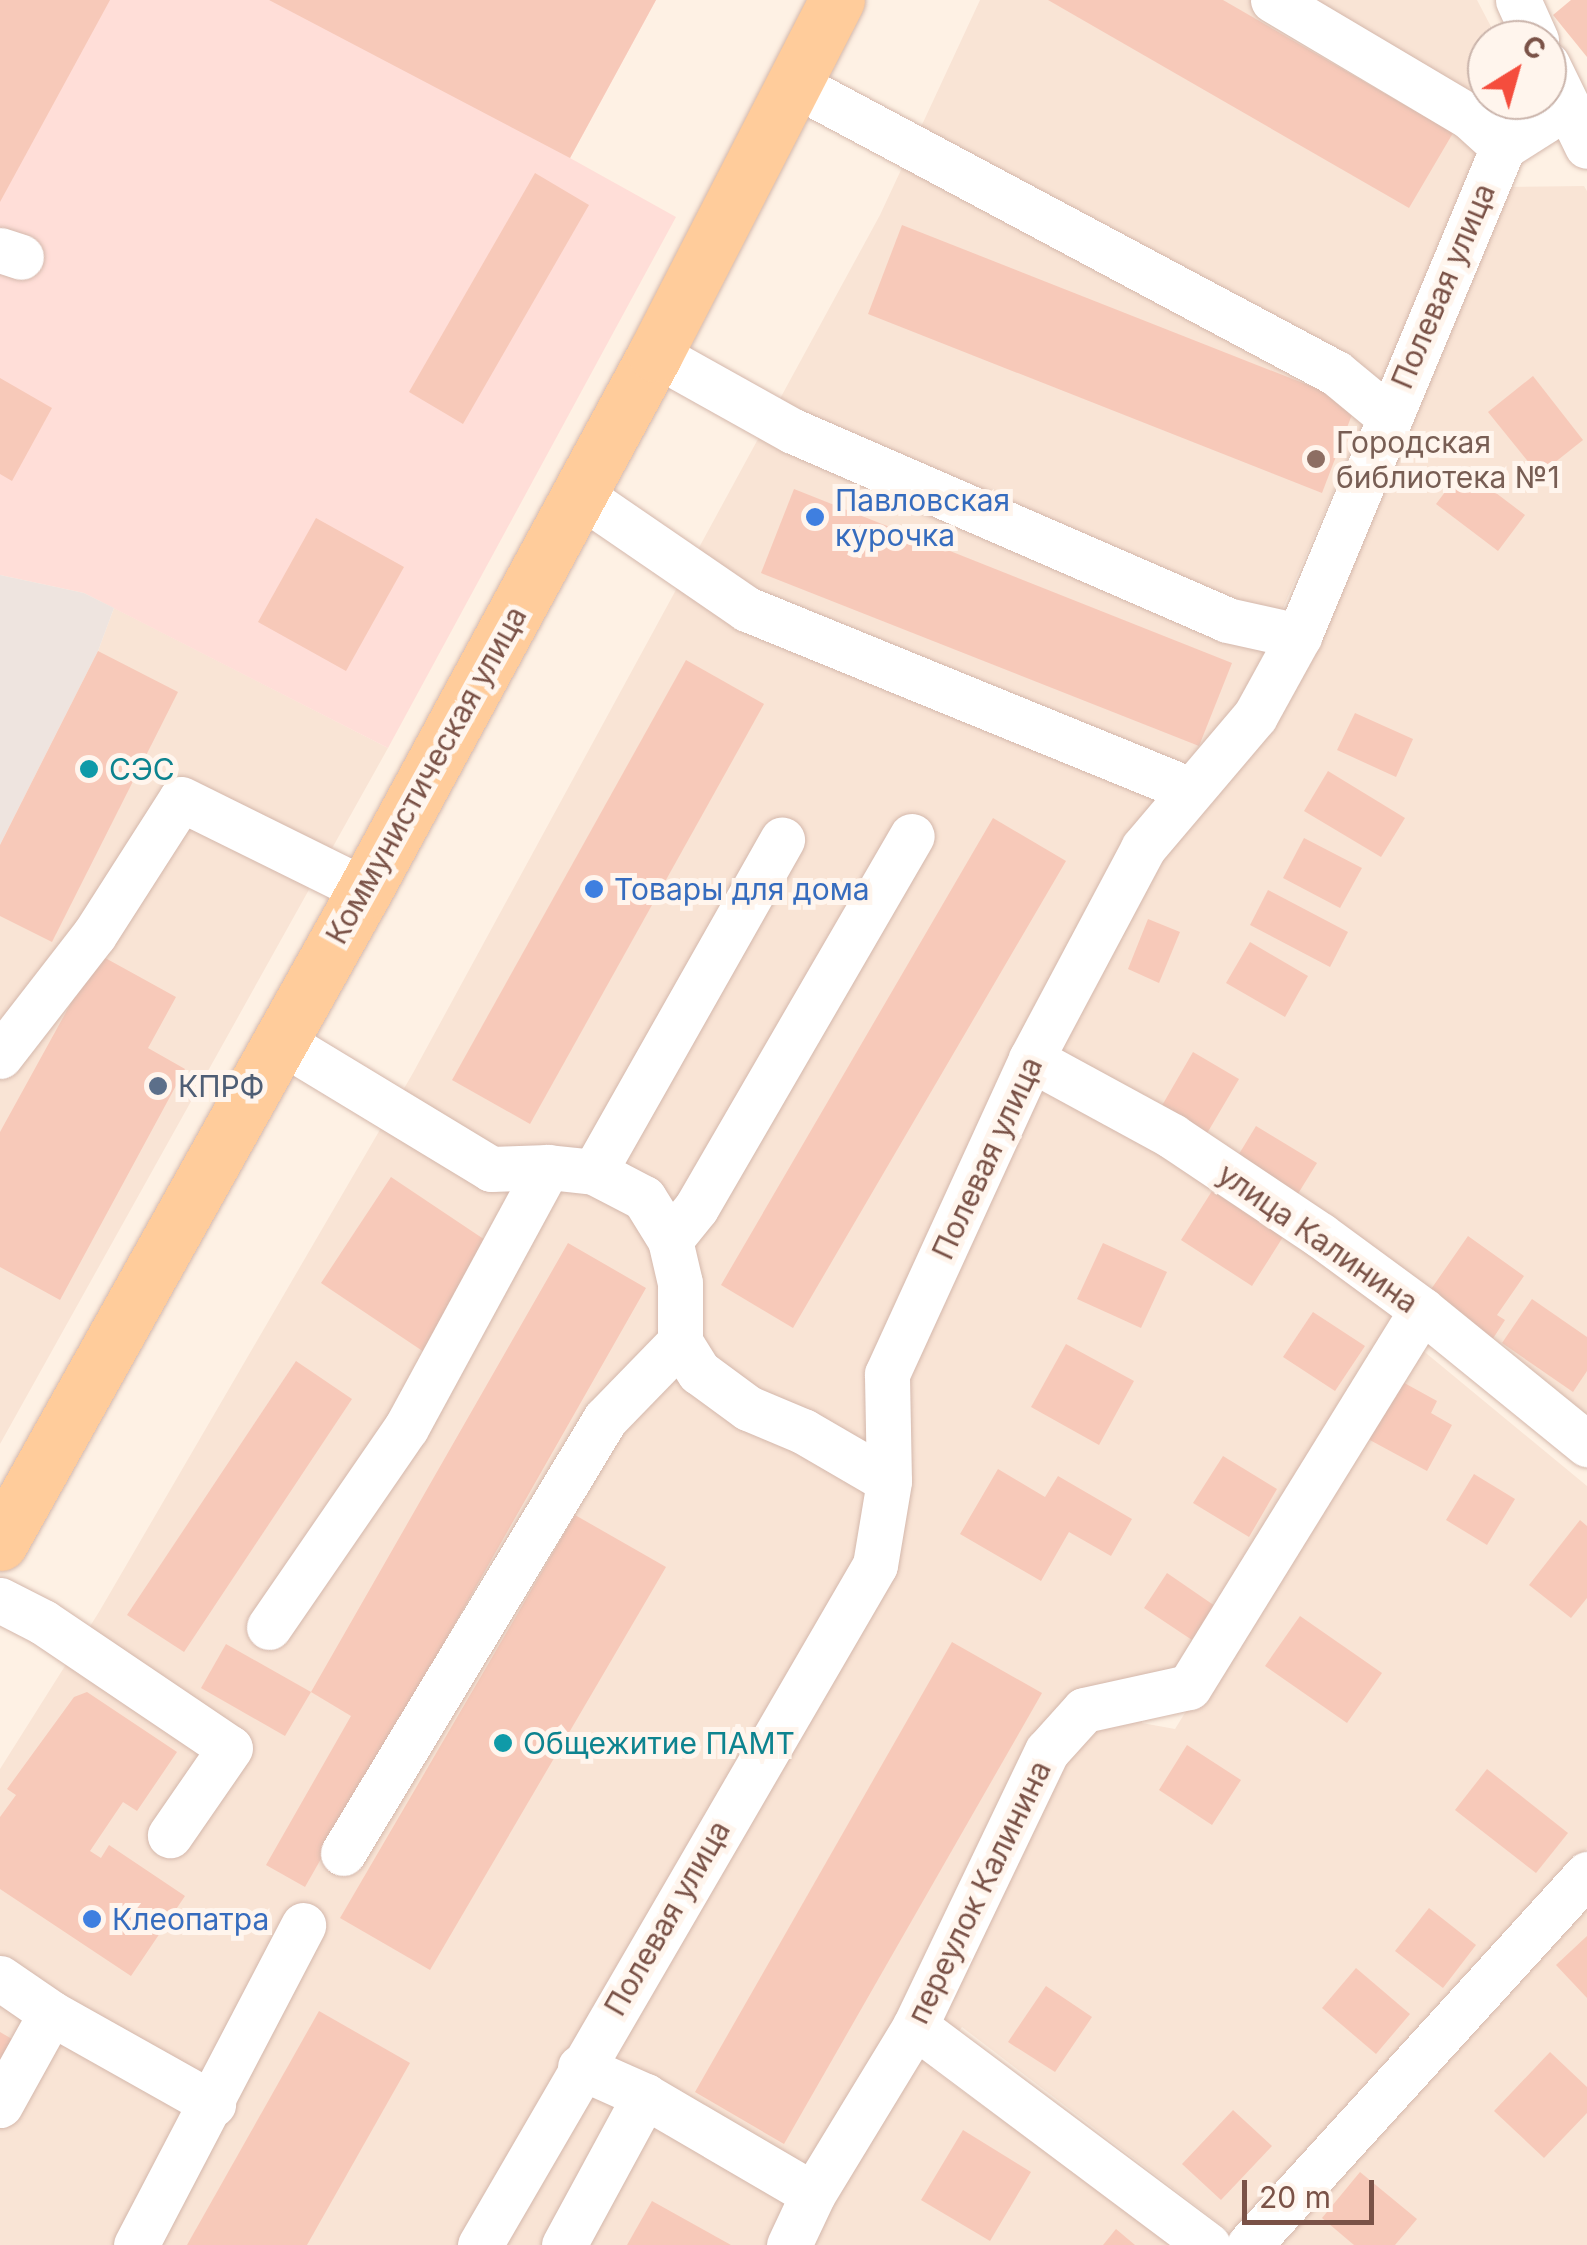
<!DOCTYPE html>
<meta charset="utf-8">
<style>
body{margin:0}
#map{position:relative;width:1587px;height:2245px;overflow:hidden;background:#fef1e4;font-family:Inter,sans-serif}
div>[style]{position:absolute}
.residential>*{inset:0;background:#f9e4d5}
.commercial>*{inset:0;background:#ffded8}
.industrial>*{inset:0;background:#eee4df}
.building>*{inset:0;background:#f7c9b9}
.roads{filter:drop-shadow(0 0 2px #d4b8ac) drop-shadow(0 0 2px #d4b8ac)}
.minor>*{height:45px;margin:-22.5px;padding:0 22.5px;transform-origin:22.5px;border-radius:22.5px;background:#fff}
.major>*{height:55px;margin:-27.5px;padding:0 27.5px;transform-origin:27.5px;border-radius:27.5px;background:#ffcc9b}
.dots>*{width:28px;height:28px;translate:-50% -50%;box-sizing:border-box;border:5px solid #fff5ed;border-radius:50%}
span{translate:-50% -50%;white-space:nowrap;text-align:center;line-height:1.15;-webkit-text-stroke:10px #fff5ed;paint-order:stroke}
.street-label{font-size:30px;color:#7a5247}
.education-label{font-size:30px;color:#785e54}
.left{translate:0 -50%;text-align:left}
.shop-label{font-size:30px;color:#366cbe}
.culture-label{font-size:30px;color:#0d838f}
.service-label{font-size:30px;color:#4e5e75}
.north{position:absolute;left:1467px;top:20px;width:100px;height:100px;box-sizing:border-box;background:#fff5ed;border:2px solid #cab4ab;border-radius:50%;rotate:37deg;font-size:28px;font-weight:700;line-height:40px;text-align:center;color:#7a5247}
.north::after{content:'';display:block;margin:auto;width:35px;height:45px;background:#f54d3d;clip-path:polygon(50% 0,100% 100%,50% 72%,0 100%)}
.scale{position:absolute;left:1242px;top:2180px;width:132px;height:45px;box-sizing:border-box;border:5px solid #7a5247;border-top:0;padding-left:12px;font-size:30px;line-height:35px;white-space:nowrap;color:#7a5247;-webkit-text-stroke:8px #fff5ed;paint-order:stroke}
</style>
<div id="map">
<div class="residential">
<div style="clip-path:polygon(980px 0,1477px 0,1498px 40px,1487px 40px,1487px 100px,1503px 100px,1251px 682px,1019px 1054px,868px 1498px,858px 1558px,462px 2245px,0 2245px,0 1769px,99px 1612px,413px 1073px,880px 215px)"></div>
<div style="clip-path:polygon(1584px 186px,1587px 191px,1587px 1430px,1051px 1052px,1150px 859px,1204px 799px,1500px 187px)"></div>
<div style="clip-path:polygon(114px 608px,388px 748px,0 1444px,0 845px,98px 651px)"></div>
<div style="clip-path:polygon(1040px 1076px,1402px 1310px,1191px 1663px,1142px 1687px,1142px 1723px,1175px 1729px,1415px 1344px,1587px 1486px,1587px 1848px,1233px 2234px,962px 2027px,932px 2069px,1174px 2245px,503px 2245px,903px 1542px,906px 1371px)"></div>
<div style="clip-path:polygon(1587px 1900px,1587px 2245px,1272px 2245px)"></div>
</div>
<div class="commercial">
<div style="clip-path:polygon(0 0,656px 0,570px 158px,676px 217px,388px 748px,84px 593px,0 575px)"></div>
</div>
<div class="industrial">
<div style="clip-path:polygon(0 575px,84px 593px,114px 608px,98px 651px,0 845px)"></div>
</div>
<div class="building">
<div style="clip-path:polygon(0 0,110px 0,0 202px)"></div>
<div style="clip-path:polygon(269px 0,656px 0,570px 158px)"></div>
<div style="clip-path:polygon(1048px 0,1223px 0,1453px 133px,1409px 208px)"></div>
<div style="clip-path:polygon(1571px 0,1587px 0,1587px 57px,1553px 15px)"></div>
<div style="clip-path:polygon(535px 173px,589px 205px,463px 424px,409px 392px)"></div>
<div style="clip-path:polygon(902px 225px,1356px 404px,1322px 493px,868px 314px)"></div>
<div style="clip-path:polygon(1533px 376px,1583px 440px,1539px 475px,1488px 412px)"></div>
<div style="clip-path:polygon(0 378px,52px 408px,12px 481px,0 474px)"></div>
<div style="clip-path:polygon(1463px 468px,1525px 515px,1498px 551px,1436px 504px)"></div>
<div style="clip-path:polygon(794px 489px,1232px 663px,1199px 746px,761px 573px)"></div>
<div style="clip-path:polygon(316px 518px,404px 567px,346px 671px,258px 622px)"></div>
<div style="clip-path:polygon(98px 651px,178px 692px,52px 942px,0 916px,0 845px)"></div>
<div style="clip-path:polygon(686px 660px,764px 704px,530px 1124px,452px 1080px)"></div>
<div style="clip-path:polygon(1355px 713px,1413px 739px,1396px 777px,1337px 750px)"></div>
<div style="clip-path:polygon(1328px 771px,1405px 818px,1381px 857px,1304px 811px)"></div>
<div style="clip-path:polygon(993px 818px,1066px 861px,793px 1328px,721px 1285px)"></div>
<div style="clip-path:polygon(1304px 838px,1362px 868px,1340px 908px,1283px 878px)"></div>
<div style="clip-path:polygon(1268px 890px,1348px 932px,1330px 967px,1250px 925px)"></div>
<div style="clip-path:polygon(1148px 919px,1180px 932px,1159px 983px,1128px 969px)"></div>
<div style="clip-path:polygon(1250px 942px,1308px 976px,1285px 1017px,1226px 983px)"></div>
<div style="clip-path:polygon(98px 954px,176px 997px,148px 1048px,185px 1069px,60px 1300px,0 1267px,0 1132px)"></div>
<div style="clip-path:polygon(1193px 1052px,1239px 1079px,1206px 1135px,1160px 1109px)"></div>
<div style="clip-path:polygon(1256px 1126px,1317px 1163px,1296px 1197px,1236px 1159px)"></div>
<div style="clip-path:polygon(391px 1177px,500px 1250px,430px 1356px,321px 1283px)"></div>
<div style="clip-path:polygon(1212px 1191px,1283px 1237px,1252px 1286px,1181px 1240px)"></div>
<div style="clip-path:polygon(1468px 1236px,1524px 1276px,1497px 1315px,1505px 1320px,1492px 1340px,1427px 1295px)"></div>
<div style="clip-path:polygon(568px 1243px,646px 1288px,305px 1887px,266px 1865px,351px 1716px,311px 1692px)"></div>
<div style="clip-path:polygon(1103px 1243px,1167px 1272px,1141px 1328px,1077px 1299px)"></div>
<div style="clip-path:polygon(1532px 1299px,1587px 1337px,1587px 1371px,1573px 1392px,1502px 1343px)"></div>
<div style="clip-path:polygon(1313px 1312px,1365px 1346px,1335px 1391px,1283px 1357px)"></div>
<div style="clip-path:polygon(1066px 1344px,1134px 1381px,1099px 1445px,1031px 1407px)"></div>
<div style="clip-path:polygon(296px 1361px,352px 1399px,184px 1652px,127px 1615px)"></div>
<div style="clip-path:polygon(1399px 1380px,1437px 1401px,1431px 1413px,1452px 1425px,1427px 1471px,1368px 1439px)"></div>
<div style="clip-path:polygon(1223px 1456px,1277px 1489px,1249px 1537px,1193px 1503px)"></div>
<div style="clip-path:polygon(998px 1469px,1045px 1497px,1058px 1476px,1132px 1519px,1111px 1556px,1069px 1532px,1041px 1581px,960px 1534px)"></div>
<div style="clip-path:polygon(1474px 1474px,1515px 1499px,1487px 1545px,1446px 1520px)"></div>
<div style="clip-path:polygon(575px 1515px,666px 1567px,430px 1970px,340px 1918px)"></div>
<div style="clip-path:polygon(1580px 1520px,1587px 1526px,1587px 1598px,1571px 1618px,1529px 1585px)"></div>
<div style="clip-path:polygon(1167px 1573px,1215px 1606px,1192px 1640px,1144px 1608px)"></div>
<div style="clip-path:polygon(1300px 1616px,1382px 1673px,1347px 1723px,1265px 1666px)"></div>
<div style="clip-path:polygon(952px 1642px,1042px 1693px,784px 2144px,695px 2092px)"></div>
<div style="clip-path:polygon(226px 1644px,311px 1692px,285px 1736px,201px 1688px)"></div>
<div style="clip-path:polygon(87px 1692px,177px 1752px,137px 1811px,123px 1802px,90px 1851px,101px 1858px,109px 1845px,185px 1896px,131px 1976px,0 1889px,0 1817px,16px 1795px,7px 1789px,74px 1697px)"></div>
<div style="clip-path:polygon(1187px 1745px,1241px 1780px,1212px 1825px,1159px 1790px)"></div>
<div style="clip-path:polygon(1487px 1769px,1568px 1833px,1536px 1873px,1455px 1810px)"></div>
<div style="clip-path:polygon(1429px 1908px,1476px 1945px,1443px 1988px,1395px 1951px)"></div>
<div style="clip-path:polygon(1587px 1936px,1587px 1998px,1556px 1965px)"></div>
<div style="clip-path:polygon(1356px 1968px,1410px 2014px,1376px 2054px,1322px 2008px)"></div>
<div style="clip-path:polygon(1046px 1986px,1092px 2017px,1055px 2072px,1008px 2042px)"></div>
<div style="clip-path:polygon(319px 2011px,410px 2063px,307px 2245px,187px 2245px)"></div>
<div style="clip-path:polygon(0 2032px,17px 2042px,0 2072px)"></div>
<div style="clip-path:polygon(1550px 2052px,1587px 2087px,1587px 2113px,1544px 2158px,1494px 2111px)"></div>
<div style="clip-path:polygon(1233px 2110px,1272px 2146px,1221px 2200px,1182px 2164px)"></div>
<div style="clip-path:polygon(963px 2130px,1031px 2172px,990px 2241px,921px 2200px)"></div>
<div style="clip-path:polygon(1360px 2172px,1417px 2219px,1395px 2245px,1354px 2245px,1322px 2218px)"></div>
<div style="clip-path:polygon(652px 2201px,731px 2245px,627px 2245px)"></div>
<div style="clip-path:polygon(1116px 2229px,1135px 2245px,1103px 2245px)"></div>
</div>
<div class="roads">
<div class="minor">
<div style="left:1273px;top:0;width:229px;rotate:30.7deg"></div>
<div style="left:1470px;top:117px;width:45px;rotate:42.3deg"></div>
<div style="left:1518px;top:0;width:44px;rotate:65.8deg"></div>
<div style="left:1547px;top:64px;width:91px;rotate:64deg"></div>
<div style="left:794px;top:84px;width:614px;rotate:28.07deg"></div>
<div style="left:1336px;top:373px;width:66px;rotate:39.5deg"></div>
<div style="left:0;top:250px;width:22px;rotate:18deg"></div>
<div style="left:655px;top:354px;width:158px;rotate:29.2deg"></div>
<div style="left:793px;top:431px;width:473px;rotate:23.5deg"></div>
<div style="left:1227px;top:620px;width:74px;rotate:12.5deg"></div>
<div style="left:579px;top:494px;width:204px;rotate:34.4deg"></div>
<div style="left:747px;top:609px;width:479px;rotate:22.2deg"></div>
<div style="left:280px;top:1041px;width:247px;rotate:31.2deg"></div>
<div style="left:491px;top:1169px;width:57px;rotate:-2deg"></div>
<div style="left:548px;top:1167px;width:46px;rotate:6.2deg"></div>
<div style="left:594px;top:1172px;width:56px;rotate:27.5deg"></div>
<div style="left:644px;top:1198px;width:49px;rotate:58.2deg"></div>
<div style="left:670px;top:1240px;width:44px;rotate:76.9deg"></div>
<div style="left:680px;top:1283px;width:59px;rotate:90deg"></div>
<div style="left:680px;top:1342px;width:36px;rotate:58deg"></div>
<div style="left:699px;top:1372px;width:61px;rotate:36.3deg"></div>
<div style="left:748px;top:1408px;width:60px;rotate:22.7deg"></div>
<div style="left:803px;top:1431px;width:99px;rotate:30.2deg"></div>
<div style="left:0;top:1056px;width:153px;rotate:-52.2deg"></div>
<div style="left:94px;top:935px;width:161px;rotate:-57.4deg"></div>
<div style="left:181px;top:799px;width:205px;rotate:26.3deg"></div>
<div style="left:1031px;top:1059px;width:161px;rotate:28.6deg"></div>
<div style="left:1172px;top:1136px;width:178px;rotate:33.8deg"></div>
<div style="left:1320px;top:1235px;width:127px;rotate:36.3deg"></div>
<div style="left:1422px;top:1310px;width:213px;rotate:39.1deg"></div>
<div style="left:594px;top:1172px;width:382px;rotate:-60.5deg"></div>
<div style="left:670px;top:1240px;width:41px;rotate:-50.9deg"></div>
<div style="left:696px;top:1208px;width:430px;rotate:-59.9deg"></div>
<div style="left:0;top:1600px;width:48px;rotate:27.1deg"></div>
<div style="left:43px;top:1622px;width:225px;rotate:34deg"></div>
<div style="left:230px;top:1748px;width:106px;rotate:124.6deg"></div>
<div style="left:269px;top:1627px;width:242px;rotate:-55.5deg"></div>
<div style="left:406px;top:1428px;width:297px;rotate:-61.5deg"></div>
<div style="left:343px;top:1853px;width:507px;rotate:-58.88deg"></div>
<div style="left:605px;top:1419px;width:107px;rotate:-45.8deg"></div>
<div style="left:0;top:1978px;width:62px;rotate:34.5deg"></div>
<div style="left:51px;top:2013px;width:186px;rotate:29.3deg"></div>
<div style="left:915px;top:2026px;width:366px;rotate:36.8deg"></div>
<div style="left:580px;top:2067px;width:71px;rotate:24deg"></div>
<div style="left:645px;top:2096px;width:194px;rotate:30.3deg"></div>
<div style="left:0;top:2105px;width:105px;rotate:-61deg"></div>
<div style="left:136px;top:2245px;width:361px;rotate:-62.4deg"></div>
<div style="left:480px;top:2245px;width:786px;rotate:-59.85deg"></div>
<div style="left:875px;top:1565px;width:85px;rotate:-80.5deg"></div>
<div style="left:889px;top:1481px;width:107px;rotate:-91.1deg"></div>
<div style="left:887px;top:1374px;width:346px;rotate:-65.4deg"></div>
<div style="left:1031px;top:1059px;width:239px;rotate:-62deg"></div>
<div style="left:1143px;top:848px;width:173px;rotate:-49.7deg"></div>
<div style="left:1255px;top:716px;width:91px;rotate:-61.2deg"></div>
<div style="left:1299px;top:636px;width:530px;rotate:-67.36deg"></div>
<div style="left:1503px;top:147px;width:75px;rotate:-32.4deg"></div>
<div style="left:564px;top:2245px;width:170px;rotate:-61.5deg"></div>
<div style="left:789px;top:2245px;width:56px;rotate:-64.8deg"></div>
<div style="left:813px;top:2194px;width:197px;rotate:-58.7deg"></div>
<div style="left:915px;top:2026px;width:305px;rotate:-64.4deg"></div>
<div style="left:1047px;top:1751px;width:55px;rotate:-47.9deg"></div>
<div style="left:1084px;top:1710px;width:107px;rotate:-12.4deg"></div>
<div style="left:1189px;top:1687px;width:443px;rotate:-58.3deg"></div>
<div style="left:1249px;top:2245px;width:502px;rotate:-47.66deg"></div>
</div>
<div class="major">
<div style="left:0;top:1543px;width:748px;rotate:-60.8deg"></div>
<div style="left:365px;top:890px;width:609px;rotate:-61.58deg"></div>
<div style="left:655px;top:354px;width:398px;rotate:-62.8deg"></div>
</div>
</div>
<div class="dots">
<div style="left:1316px;top:459px;background:#8d6e63"></div>
<div style="left:815px;top:517px;background:#3f7fe0"></div>
<div style="left:89px;top:769px;background:#0f9aa8"></div>
<div style="left:594px;top:889px;background:#3f7fe0"></div>
<div style="left:158px;top:1086px;background:#5c6f8a"></div>
<div style="left:503px;top:1743px;background:#0f9aa8"></div>
<div style="left:92px;top:1919px;background:#3f7fe0"></div>
</div>
<div class="street-label">
<span style="left:1443px;top:286px;rotate:-67deg">Полевая улица</span>
<span style="left:426px;top:775px;rotate:-61deg">Коммунистическая улица</span>
<span style="left:987px;top:1158px;rotate:-65deg">Полевая улица</span>
<span style="left:1318px;top:1238px;rotate:35deg">улица Калинина</span>
<span style="left:979px;top:1892px;rotate:-64deg">переулок Калинина</span>
<span style="left:667px;top:1918px;rotate:-60deg">Полевая улица</span>
</div>
<div class="education-label">
<span class="left" style="left:1336px;top:459px">Городская<br>библиотека №1</span>
</div>
<div class="shop-label">
<span class="left" style="left:835px;top:517px">Павловская<br>курочка</span>
<span class="left" style="left:614px;top:889px">Товары для дома</span>
<span class="left" style="left:112px;top:1919px">Клеопатра</span>
</div>
<div class="culture-label">
<span class="left" style="left:109px;top:769px">СЭС</span>
<span class="left" style="left:523px;top:1743px">Общежитие ПАМТ</span>
</div>
<div class="service-label">
<span class="left" style="left:178px;top:1086px">КПРФ</span>
</div>
<div class="north">С</div>
<div class="scale">20 m</div>
</div>
